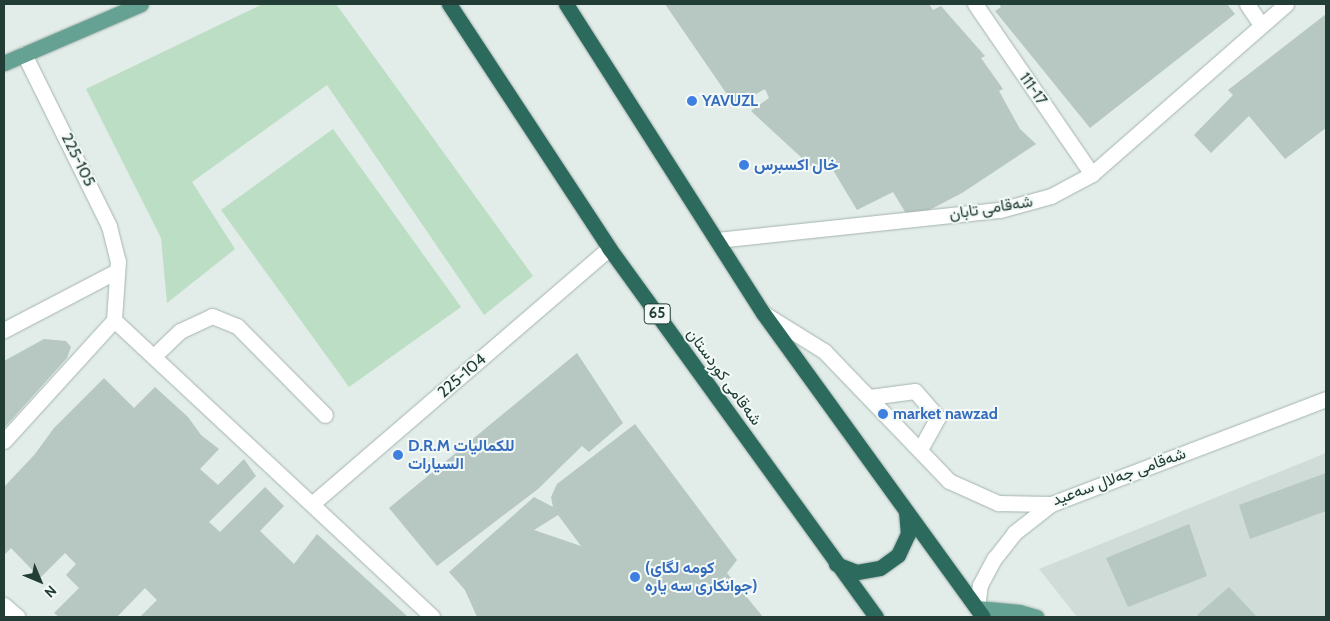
<!DOCTYPE html>
<meta charset="utf-8">
<style>
body{margin:0}
#map{position:relative;width:1330px;height:621px;overflow:hidden;background:#e2ece8;font-family:Cabin,Vazirmatn,sans-serif}
div>[style]{position:absolute}
.built>*{inset:0;background:#d0dcd7}
.green>*{inset:0;background:#bbdec4}
.building>*{inset:0;background:#b7c7c1}
.roads{filter:drop-shadow(0 0 1px #a5b4af) drop-shadow(0 0 1px #a5b4af)}
.minor>*{height:15px;margin:-7.5px;padding:0 7.5px;transform-origin:7.5px;border-radius:7.5px;background:#fff}
.major>*{height:15px;margin:-7.5px;padding:0 7.5px;transform-origin:7.5px;border-radius:7.5px;background:#66a293}
.highway>*{height:15px;margin:-7.5px;padding:0 7.5px;transform-origin:7.5px;border-radius:7.5px;background:#2d6a5e}
.dots>*{width:14px;height:14px;translate:-50% -50%;box-sizing:border-box;border:2px solid #f2f9f6;border-radius:50%}
span{translate:-50% -50%;white-space:nowrap;text-align:center;line-height:1.15;-webkit-text-stroke:4px #f2f9f6;paint-order:stroke}
.shield-label span{padding:1px 4px;background:#f2f9f6;border:1px solid;border-radius:4px;-webkit-text-stroke-width:0}
.shield-label{font-size:15px;color:#223d36;font-weight:700}
.street-label{font-size:16px;color:#223d36}
.shop-label{font-size:16px;color:#366cbe;font-weight:700}
.left{translate:0 -50%;text-align:left}
.frame{position:absolute;inset:0;border:5px solid #223d36;pointer-events:none}
.north{position:absolute;left:15px;top:556px;width:50px;height:50px;-webkit-text-stroke:4px #f2f9f6;paint-order:stroke;rotate:135deg;font-size:14px;font-weight:700;line-height:20px;text-align:center;color:#223d36}
.north::after{content:'';display:block;margin:auto;width:18px;height:22px;background:#223d36;clip-path:polygon(50% 0,100% 100%,50% 72%,0 100%)}
</style>
<div id="map">
<div class="built">
<div style="clip-path:polygon(1326px 453px,1326px 617px,1077px 617px,1039px 569px)"></div>
</div>
<div class="green">
<div style="clip-path:polygon(263px 4px,336px 4px,533px 276px,484px 315px,327px 85px,192px 182px,235px 249px,167px 303px,161px 238px,86px 89px)"></div>
<div style="clip-path:polygon(333px 129px,461px 307px,349px 387px,221px 210px)"></div>
</div>
<div class="building">
<div style="clip-path:polygon(665px 4px,929px 4px,933px 10px,941px 6px,985px 56px,981px 58px,1003px 89px,999px 91px,1020px 129px,1036px 144px,962px 193px,910px 220px,893px 192px,857px 210px,827px 160px,815px 170px,751px 111px,769px 98px,765px 89px,735px 106px)"></div>
<div style="clip-path:polygon(999px 4px,1227px 4px,1235px 14px,1090px 128px,995px 11px,1001px 7px)"></div>
<div style="clip-path:polygon(1326px 14px,1326px 128px,1285px 159px,1249px 116px,1211px 153px,1194px 135px,1233px 95px,1228px 90px)"></div>
<div style="clip-path:polygon(44px 339px,66px 341px,71px 347px,67px 358px,4px 428px,4px 361px)"></div>
<div style="clip-path:polygon(577px 353px,623px 423px,589px 452px,582px 446px,538px 489px,437px 566px,389px 508px)"></div>
<div style="clip-path:polygon(104px 378px,134px 408px,155px 387px,188px 417px,201px 435px,219px 449px,200px 469px,218px 485px,244px 459px,256px 476px,209px 522px,220px 532px,265px 487px,284px 506px,260px 531px,294px 564px,317px 534px,408px 617px,140px 617px,157px 600px,145px 588px,117px 617px,59px 617px,54px 613px,79px 588px,66px 575px,76px 564px,65px 553px,40px 578px,11px 548px,4px 555px,4px 487px,35px 454px,54px 428px)"></div>
<div style="clip-path:polygon(evenodd,635px 424px,737px 560px,727px 573px,763px 617px,477px 617px,465px 590px,449px 572px,534px 497px,553px 507px,551px 497px,557px 484px,635px 424px,558px 515px,581px 546px,534px 530px,558px 515px)"></div>
<div style="clip-path:polygon(1326px 473px,1326px 511px,1250px 539px,1239px 505px)"></div>
<div style="clip-path:polygon(1189px 524px,1207px 576px,1128px 607px,1106px 558px)"></div>
<div style="clip-path:polygon(1229px 587px,1257px 617px,1199px 617px,1197px 615px)"></div>
</div>
<div class="roads">
<div class="minor">
<div style="left:975px;top:4px;width:206px;rotate:55.5deg"></div>
<div style="left:1247px;top:4px;width:25px;rotate:56deg"></div>
<div style="left:24px;top:54px;width:192px;rotate:63.7deg"></div>
<div style="left:109px;top:226px;width:36px;rotate:76deg"></div>
<div style="left:118px;top:261px;width:59px;rotate:93.9deg"></div>
<div style="left:114px;top:320px;width:435px;rotate:43deg"></div>
<div style="left:717px;top:240px;width:285px;rotate:-6.1deg"></div>
<div style="left:1000px;top:210px;width:53px;rotate:-15.4deg"></div>
<div style="left:1051px;top:196px;width:47px;rotate:-28.2deg"></div>
<div style="left:1092px;top:174px;width:258px;rotate:-41.2deg"></div>
<div style="left:763px;top:313px;width:72px;rotate:31.9deg"></div>
<div style="left:824px;top:351px;width:180px;rotate:46.1deg"></div>
<div style="left:949px;top:481px;width:54px;rotate:24.2deg"></div>
<div style="left:998px;top:503px;width:53px;rotate:1.1deg"></div>
<div style="left:1051px;top:504px;width:294px;rotate:-20.9deg"></div>
<div style="left:4px;top:330px;width:127px;rotate:-27.6deg"></div>
<div style="left:154px;top:356px;width:36px;rotate:-44deg"></div>
<div style="left:180px;top:331px;width:35px;rotate:-25deg"></div>
<div style="left:212px;top:316px;width:27px;rotate:22deg"></div>
<div style="left:237px;top:326px;width:125px;rotate:45.3deg"></div>
<div style="left:870px;top:397px;width:45px;rotate:-7.6deg"></div>
<div style="left:915px;top:391px;width:35px;rotate:49deg"></div>
<div style="left:938px;top:417px;width:37px;rotate:119deg"></div>
<div style="left:4px;top:441px;width:164px;rotate:-47.7deg"></div>
<div style="left:313px;top:503px;width:391px;rotate:-40.7deg"></div>
<div style="left:4px;top:605px;width:18px;rotate:41deg"></div>
<div style="left:977px;top:608px;width:23px;rotate:-83deg"></div>
<div style="left:980px;top:585px;width:30px;rotate:-62deg"></div>
<div style="left:994px;top:559px;width:33px;rotate:-52deg"></div>
<div style="left:1014px;top:533px;width:47px;rotate:-38.1deg"></div>
</div>
<div class="major">
<div style="left:4px;top:63px;width:149px;rotate:-23.3deg"></div>
<div style="left:977px;top:608px;width:42px;rotate:5.4deg"></div>
<div style="left:1019px;top:612px;width:18px;rotate:16deg"></div>
</div>
<div class="highway">
<div style="left:449px;top:4px;width:292px;rotate:56.7deg"></div>
<div style="left:609px;top:248px;width:455px;rotate:54.1deg"></div>
<div style="left:566px;top:4px;width:366px;rotate:57.5deg"></div>
<div style="left:763px;top:313px;width:375px;rotate:54.1deg"></div>
<div style="left:836px;top:564px;width:22px;rotate:21deg"></div>
<div style="left:857px;top:572px;width:23px;rotate:-10deg"></div>
<div style="left:880px;top:568px;width:22px;rotate:-36deg"></div>
<div style="left:898px;top:555px;width:23px;rotate:-65deg"></div>
<div style="left:908px;top:534px;width:22px;rotate:-95deg"></div>
</div>
</div>
<div class="dots">
<div style="left:692px;top:101px;background:#3f7fe0"></div>
<div style="left:744px;top:165px;background:#3f7fe0"></div>
<div style="left:883px;top:414px;background:#3f7fe0"></div>
<div style="left:398px;top:455px;background:#3f7fe0"></div>
<div style="left:635px;top:577px;background:#3f7fe0"></div>
</div>
<div class="shield-label">
<span style="left:657px;top:314px">65</span>
</div>
<div class="street-label">
<span style="left:1033px;top:89px;rotate:55deg">111-17</span>
<span style="left:78px;top:160px;rotate:64deg">225-105</span>
<span style="left:991px;top:208px;rotate:-9deg">شەقامی تابان</span>
<span style="left:462px;top:376px;rotate:-41deg">225-104</span>
<span style="left:724px;top:377px;rotate:54deg">شەقامی کوردستان</span>
<span style="left:1119px;top:477px;rotate:-20deg">شەقامی جەلال سەعید</span>
</div>
<div class="shop-label">
<span class="left" style="left:702px;top:101px">YAVUZL</span>
<span class="left" style="left:754px;top:165px">خال اكسبرس</span>
<span class="left" style="left:893px;top:414px">market nawzad</span>
<span class="left" style="left:408px;top:455px">D.R.M للكماليات<br>السيارات</span>
<span class="left" style="left:645px;top:577px">(كومه لگای<br>جوانکاری سه یاره)</span>
</div>
<div class="frame"></div>
<div class="north">N</div>
</div>
